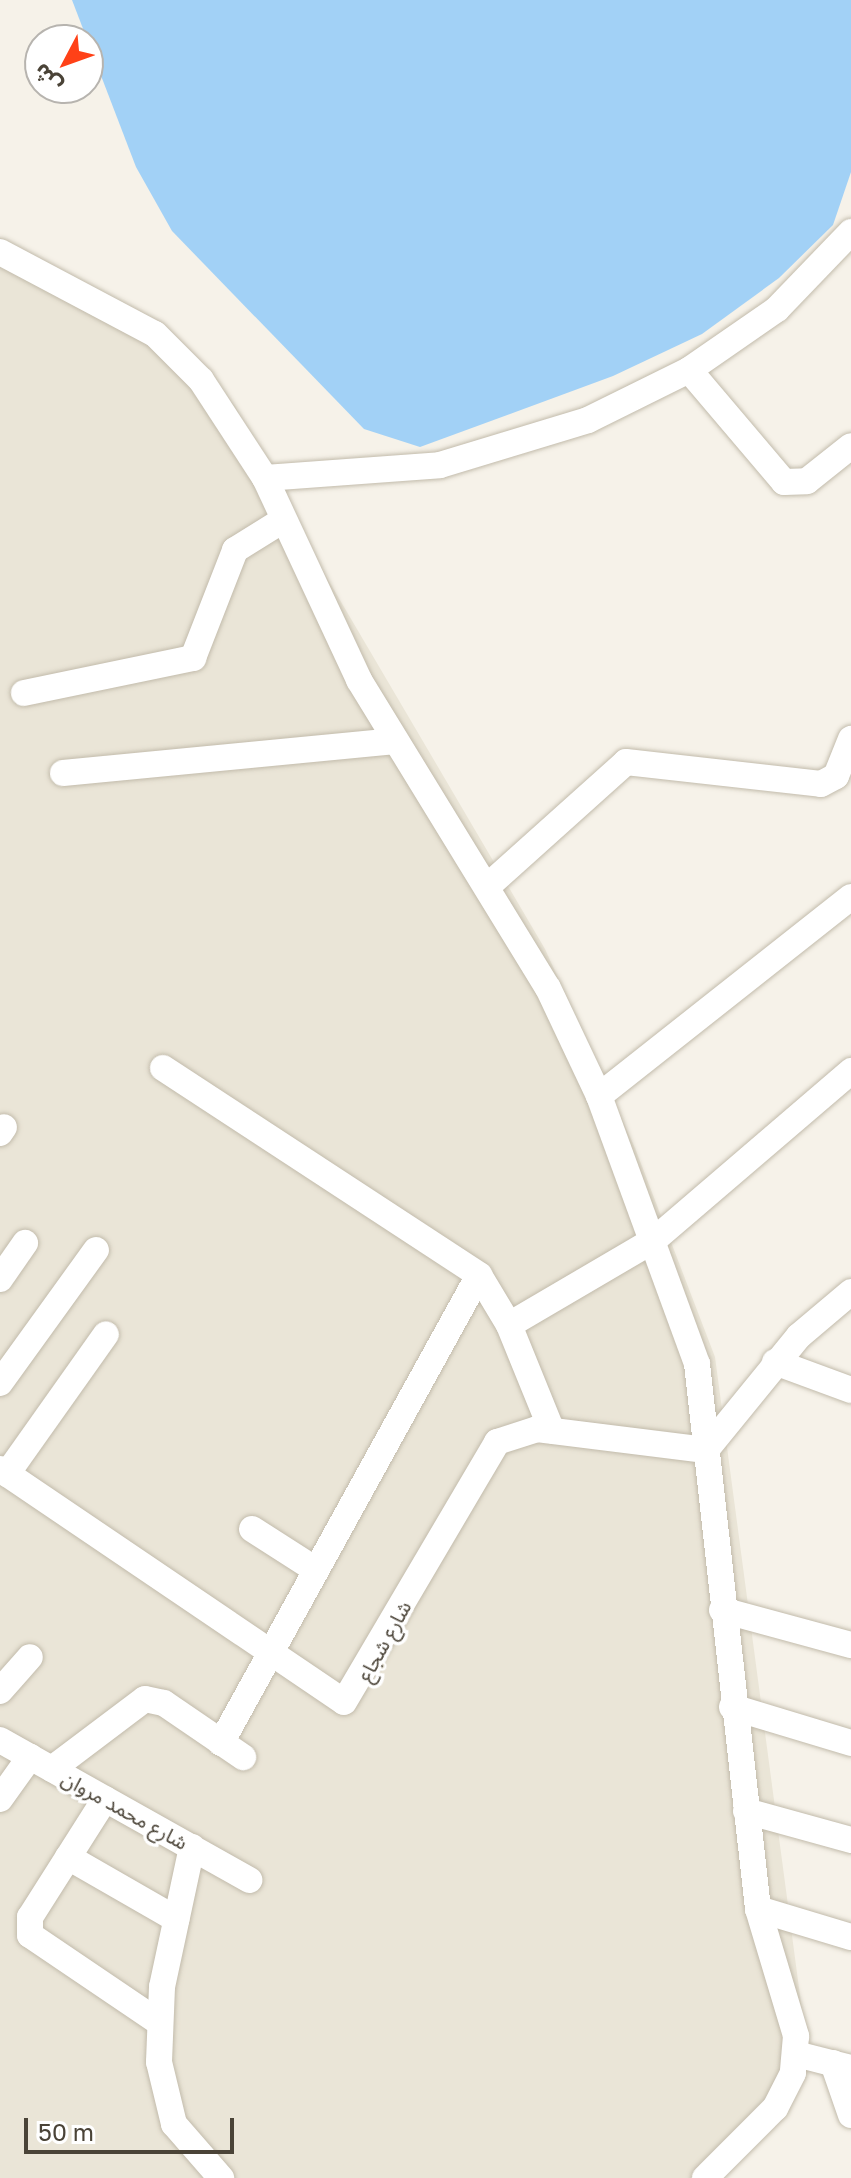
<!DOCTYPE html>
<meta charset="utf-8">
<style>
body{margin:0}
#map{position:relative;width:851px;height:2178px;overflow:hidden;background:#f6f2e9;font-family:"Golos Text","Noto Sans Arabic",sans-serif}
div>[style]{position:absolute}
.residential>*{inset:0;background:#eae5d7}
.water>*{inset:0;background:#a2d1f6}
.roads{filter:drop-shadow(0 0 2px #c2bbab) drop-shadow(0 0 2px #c2bbab)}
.minor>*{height:26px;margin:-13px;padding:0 13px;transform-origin:13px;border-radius:13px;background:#fff}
span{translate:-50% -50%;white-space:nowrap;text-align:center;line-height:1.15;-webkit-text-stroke:7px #fff;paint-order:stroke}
.street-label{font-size:20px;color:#4a4337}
.north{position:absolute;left:24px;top:24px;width:80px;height:80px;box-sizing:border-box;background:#fff;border:2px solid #b7b4af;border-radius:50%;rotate:229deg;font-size:22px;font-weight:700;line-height:32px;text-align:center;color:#4a4337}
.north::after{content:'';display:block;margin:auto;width:28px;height:36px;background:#ff4117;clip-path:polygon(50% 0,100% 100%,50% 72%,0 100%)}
.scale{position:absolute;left:24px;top:2118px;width:210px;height:36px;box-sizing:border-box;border:4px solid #4a4337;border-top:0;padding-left:10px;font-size:24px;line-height:28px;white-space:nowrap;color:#4a4337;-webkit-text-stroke:6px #fff;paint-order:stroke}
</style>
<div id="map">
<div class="residential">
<div style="clip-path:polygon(0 238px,151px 318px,235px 406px,317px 561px,545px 949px,635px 1148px,715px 1357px,807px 2048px,718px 2178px,0 2178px)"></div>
</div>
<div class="water">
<div style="clip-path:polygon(72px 0,851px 0,851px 172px,833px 225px,779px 278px,702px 334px,613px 376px,420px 447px,364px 429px,172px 231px,136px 167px)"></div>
</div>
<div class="roads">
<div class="minor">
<div style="left:0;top:252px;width:175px;rotate:27.9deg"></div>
<div style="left:155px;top:334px;width:65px;rotate:45deg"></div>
<div style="left:201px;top:380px;width:117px;rotate:56.9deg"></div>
<div style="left:265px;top:478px;width:175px;rotate:-4.2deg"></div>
<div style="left:440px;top:465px;width:155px;rotate:-16.9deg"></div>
<div style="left:588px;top:420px;width:113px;rotate:-26.3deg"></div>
<div style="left:689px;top:370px;width:107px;rotate:-34.7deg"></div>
<div style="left:777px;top:309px;width:107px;rotate:-46.1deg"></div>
<div style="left:689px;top:370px;width:147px;rotate:49.7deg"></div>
<div style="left:784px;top:482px;width:23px;rotate:-2deg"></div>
<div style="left:807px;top:481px;width:56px;rotate:-38.5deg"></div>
<div style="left:265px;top:478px;width:223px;rotate:65deg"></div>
<div style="left:359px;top:680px;width:361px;rotate:58.5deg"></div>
<div style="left:548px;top:988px;width:119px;rotate:64.7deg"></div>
<div style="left:599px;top:1096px;width:285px;rotate:69.9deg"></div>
<div style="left:697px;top:1364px;width:548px;rotate:83.61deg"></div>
<div style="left:758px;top:1909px;width:133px;rotate:73.3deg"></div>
<div style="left:796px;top:2036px;width:37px;rotate:95deg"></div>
<div style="left:793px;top:2073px;width:39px;rotate:117deg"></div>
<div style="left:775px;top:2108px;width:99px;rotate:135deg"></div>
<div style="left:24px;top:693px;width:173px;rotate:-11.7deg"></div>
<div style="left:193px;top:658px;width:116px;rotate:-68.7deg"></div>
<div style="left:235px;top:550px;width:53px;rotate:-31.9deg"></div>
<div style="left:63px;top:773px;width:334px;rotate:-5.5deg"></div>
<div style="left:489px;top:885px;width:184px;rotate:-41.9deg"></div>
<div style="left:626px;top:762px;width:196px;rotate:6.4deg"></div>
<div style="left:821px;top:784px;width:17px;rotate:-28deg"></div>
<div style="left:836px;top:776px;width:40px;rotate:-68deg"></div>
<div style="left:163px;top:1068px;width:378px;rotate:33.2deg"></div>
<div style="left:479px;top:1275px;width:58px;rotate:59deg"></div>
<div style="left:509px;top:1325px;width:114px;rotate:67.9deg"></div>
<div style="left:599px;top:1096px;width:321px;rotate:-38.3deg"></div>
<div style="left:0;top:1133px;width:7px;rotate:-56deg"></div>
<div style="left:0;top:1279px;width:44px;rotate:-55.2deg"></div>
<div style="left:509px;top:1325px;width:168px;rotate:-30.4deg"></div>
<div style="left:654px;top:1240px;width:260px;rotate:-40.6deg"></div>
<div style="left:775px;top:1362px;width:81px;rotate:20.2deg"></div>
<div style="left:0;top:1383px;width:164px;rotate:-54.2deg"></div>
<div style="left:0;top:1469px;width:415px;rotate:34.1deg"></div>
<div style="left:344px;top:1702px;width:302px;rotate:-59.5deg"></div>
<div style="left:497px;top:1442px;width:42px;rotate:-18deg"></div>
<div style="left:537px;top:1429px;width:170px;rotate:7.1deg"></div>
<div style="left:706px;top:1450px;width:147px;rotate:-50.8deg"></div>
<div style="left:799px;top:1336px;width:68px;rotate:-40.2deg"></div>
<div style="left:7px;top:1474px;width:171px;rotate:-54.7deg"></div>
<div style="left:252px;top:1529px;width:76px;rotate:32.6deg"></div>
<div style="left:722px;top:1610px;width:134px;rotate:15.2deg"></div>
<div style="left:0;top:1691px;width:45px;rotate:-48.6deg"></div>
<div style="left:732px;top:1707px;width:124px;rotate:16.8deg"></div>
<div style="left:0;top:1740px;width:286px;rotate:29.3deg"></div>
<div style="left:221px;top:1743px;width:534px;rotate:-61.13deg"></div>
<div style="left:52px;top:1769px;width:116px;rotate:-37deg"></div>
<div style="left:145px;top:1699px;width:19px;rotate:12deg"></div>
<div style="left:164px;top:1703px;width:96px;rotate:34.4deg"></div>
<div style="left:0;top:1799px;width:52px;rotate:-54.5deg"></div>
<div style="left:105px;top:1799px;width:140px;rotate:122.4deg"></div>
<div style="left:30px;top:1917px;width:18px;rotate:90deg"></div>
<div style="left:30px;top:1935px;width:153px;rotate:34.1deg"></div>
<div style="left:746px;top:1811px;width:109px;rotate:15.4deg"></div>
<div style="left:192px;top:1847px;width:143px;rotate:102.1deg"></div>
<div style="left:162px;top:1987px;width:75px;rotate:92.3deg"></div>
<div style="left:159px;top:2062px;width:64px;rotate:76.4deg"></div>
<div style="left:174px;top:2124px;width:72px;rotate:49deg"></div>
<div style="left:68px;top:1857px;width:125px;rotate:29.9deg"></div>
<div style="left:758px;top:1909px;width:97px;rotate:16.8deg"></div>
<div style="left:796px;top:2054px;width:57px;rotate:14.3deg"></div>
<div style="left:833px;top:2063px;width:55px;rotate:70.9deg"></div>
</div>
</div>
<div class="street-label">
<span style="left:384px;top:1641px;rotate:-61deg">شارع شجاع</span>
<span style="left:125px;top:1810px;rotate:29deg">شارع محمد مروان</span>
</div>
<div class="north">ش</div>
<div class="scale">50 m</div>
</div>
